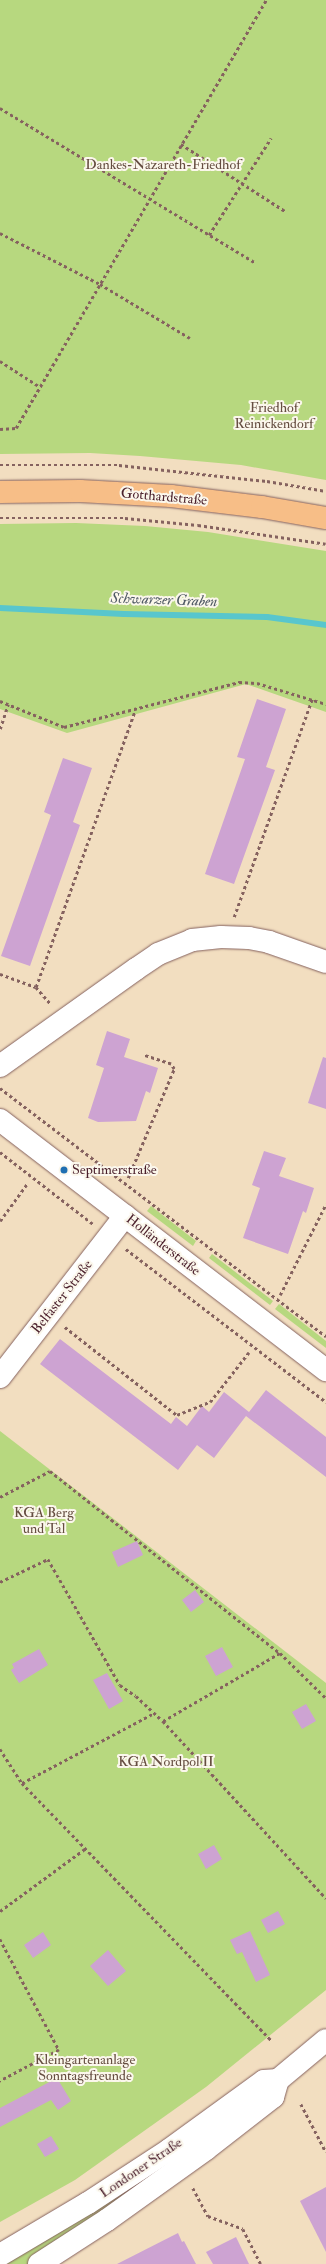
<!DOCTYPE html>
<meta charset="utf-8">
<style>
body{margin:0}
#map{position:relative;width:326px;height:2264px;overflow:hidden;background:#f2dec0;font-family:"IM FELL Double Pica",serif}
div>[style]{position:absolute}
.green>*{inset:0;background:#b7d87f}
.stream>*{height:6px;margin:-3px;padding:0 3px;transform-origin:3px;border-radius:3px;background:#58c6cd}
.building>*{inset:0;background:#cda3d2}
.path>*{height:2.5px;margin-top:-1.25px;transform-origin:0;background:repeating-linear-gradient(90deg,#85625f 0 3px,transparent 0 6px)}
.roads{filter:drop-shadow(0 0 1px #85625f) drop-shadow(0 0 1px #85625f)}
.minor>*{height:22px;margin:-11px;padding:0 11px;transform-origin:11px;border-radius:11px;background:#fff}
.major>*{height:22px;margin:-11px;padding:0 11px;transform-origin:11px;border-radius:11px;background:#f7be87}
.dots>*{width:11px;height:11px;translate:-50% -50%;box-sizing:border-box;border:2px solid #fbf7ec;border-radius:50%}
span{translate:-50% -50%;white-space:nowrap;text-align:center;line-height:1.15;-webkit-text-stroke:4px #fbf7ec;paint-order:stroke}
.park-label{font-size:14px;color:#654d40}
.street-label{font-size:14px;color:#4a1f2b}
.poi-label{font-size:14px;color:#4a1f2b}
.left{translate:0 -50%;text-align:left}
.water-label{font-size:15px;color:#4f5964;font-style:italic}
</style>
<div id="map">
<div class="green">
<div style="clip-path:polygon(0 0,326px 0,326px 480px,241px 465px,140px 456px,90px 453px,0 454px)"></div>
<div style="clip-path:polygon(76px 523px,145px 526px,208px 532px,326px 551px,326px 712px,246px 684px,67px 733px,0 709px,0 524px)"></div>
<div style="clip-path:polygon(151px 1206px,196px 1241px,193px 1246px,147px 1211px)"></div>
<div style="clip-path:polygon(212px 1254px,273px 1301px,270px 1305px,209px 1258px)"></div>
<div style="clip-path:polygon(279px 1304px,326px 1341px,326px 1348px,275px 1309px)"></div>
<div style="clip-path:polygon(0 1431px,326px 1683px,326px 1990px,206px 2087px,75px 2180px,0 2222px)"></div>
<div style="clip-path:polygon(272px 2088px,29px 2264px,2px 2264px)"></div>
</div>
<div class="stream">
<div style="left:0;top:608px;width:124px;rotate:2.8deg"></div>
<div style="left:124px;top:614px;width:143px;rotate:1.2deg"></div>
<div style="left:267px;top:617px;width:60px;rotate:7.7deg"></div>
</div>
<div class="building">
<div style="clip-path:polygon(257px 699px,286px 709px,266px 767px,275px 770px,234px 884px,205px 874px,245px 759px,237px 757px)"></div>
<div style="clip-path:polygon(63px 758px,92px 768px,73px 822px,80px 825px,30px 966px,1px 956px,51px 815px,44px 812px)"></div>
<div style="clip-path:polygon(107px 1031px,130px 1039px,124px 1057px,158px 1068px,150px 1093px,146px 1091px,136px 1121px,98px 1122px,88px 1118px,104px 1068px,96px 1065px)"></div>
<div style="clip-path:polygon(323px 1057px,326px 1058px,326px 1109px,308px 1103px)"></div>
<div style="clip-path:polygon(264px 1151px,286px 1158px,279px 1176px,314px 1188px,306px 1213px,303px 1211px,288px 1254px,243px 1238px,260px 1188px,252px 1185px)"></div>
<div style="clip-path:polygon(60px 1339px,171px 1424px,176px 1417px,187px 1426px,202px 1406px,209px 1412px,224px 1392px,249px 1412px,266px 1390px,326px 1437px,326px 1477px,246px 1416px,214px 1458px,197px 1445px,178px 1470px,40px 1364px)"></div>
<div style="clip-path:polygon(137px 1541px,143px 1555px,118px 1567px,112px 1552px)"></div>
<div style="clip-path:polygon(195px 1590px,204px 1602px,191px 1612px,182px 1600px)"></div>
<div style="clip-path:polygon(222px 1647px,233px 1667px,216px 1676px,205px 1656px)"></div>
<div style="clip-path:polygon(39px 1649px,48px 1665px,19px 1683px,11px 1670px,14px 1668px,12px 1664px)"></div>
<div style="clip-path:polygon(107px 1673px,123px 1701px,109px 1709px,93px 1680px)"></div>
<div style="clip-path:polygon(306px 1704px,316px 1721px,302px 1729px,292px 1712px)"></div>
<div style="clip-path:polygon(214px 1845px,222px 1859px,206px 1869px,198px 1854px)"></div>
<div style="clip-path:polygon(278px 1911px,285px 1924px,268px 1933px,261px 1920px)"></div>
<div style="clip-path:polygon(250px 1931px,270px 1975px,256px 1982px,242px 1952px,237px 1954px,230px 1940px)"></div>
<div style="clip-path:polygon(43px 1932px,51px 1945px,33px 1958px,24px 1945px)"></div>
<div style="clip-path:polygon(108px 1950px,126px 1971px,108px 1986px,90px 1966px)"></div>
<div style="clip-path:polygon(57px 2078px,71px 2101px,58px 2110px,51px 2100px,0 2127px,0 2108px)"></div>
<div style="clip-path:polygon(51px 2136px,59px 2149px,45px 2157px,37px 2144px)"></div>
<div style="clip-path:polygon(326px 2187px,326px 2252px,300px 2201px)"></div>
<div style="clip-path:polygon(178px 2233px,182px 2242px,184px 2241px,196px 2264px,117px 2264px)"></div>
<div style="clip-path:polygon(236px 2237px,249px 2264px,213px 2264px,206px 2252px)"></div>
</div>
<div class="path">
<div style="left:0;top:108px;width:299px;rotate:31.2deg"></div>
<div style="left:181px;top:144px;width:124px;rotate:32.8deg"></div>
<div style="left:0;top:233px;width:112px;rotate:27deg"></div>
<div style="left:100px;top:284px;width:105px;rotate:31deg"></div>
<div style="left:209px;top:235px;width:115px;rotate:-57.4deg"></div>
<div style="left:0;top:361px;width:48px;rotate:33deg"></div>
<div style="left:0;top:429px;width:16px;rotate:-4deg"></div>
<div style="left:16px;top:428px;width:496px;rotate:-59.7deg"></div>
<div style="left:0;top:465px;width:119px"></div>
<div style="left:119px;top:465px;width:149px;rotate:6.2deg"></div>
<div style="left:267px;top:481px;width:60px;rotate:9.6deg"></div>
<div style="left:0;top:518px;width:125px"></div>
<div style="left:125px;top:518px;width:73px;rotate:5.5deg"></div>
<div style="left:198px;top:525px;width:129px;rotate:8.4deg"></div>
<div style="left:0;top:701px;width:69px;rotate:22.1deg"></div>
<div style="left:64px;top:727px;width:181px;rotate:-14.4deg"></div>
<div style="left:239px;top:682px;width:18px;rotate:3deg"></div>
<div style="left:257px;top:683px;width:72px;rotate:16.9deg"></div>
<div style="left:0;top:729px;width:26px;rotate:-72deg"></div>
<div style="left:234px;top:917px;width:232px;rotate:-70.3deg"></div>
<div style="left:0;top:974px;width:38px;rotate:20deg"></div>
<div style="left:36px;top:987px;width:23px;rotate:49deg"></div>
<div style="left:36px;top:987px;width:294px;rotate:-70.3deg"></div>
<div style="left:0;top:1088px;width:410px;rotate:37.3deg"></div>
<div style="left:0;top:1152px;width:118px;rotate:37.7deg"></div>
<div style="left:128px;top:1178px;width:118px;rotate:-67.1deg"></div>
<div style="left:174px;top:1069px;width:6px;rotate:-121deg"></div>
<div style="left:171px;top:1064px;width:28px;rotate:-162deg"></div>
<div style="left:0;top:1221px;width:46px;rotate:-53.9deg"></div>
<div style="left:126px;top:1249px;width:252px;rotate:37.4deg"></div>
<div style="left:280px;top:1295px;width:102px;rotate:-63.2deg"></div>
<div style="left:65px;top:1327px;width:142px;rotate:38.2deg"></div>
<div style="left:177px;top:1415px;width:35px;rotate:-22deg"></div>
<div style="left:210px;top:1402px;width:63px;rotate:-52deg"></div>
<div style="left:0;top:1497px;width:56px;rotate:-27.5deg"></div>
<div style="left:50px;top:1471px;width:293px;rotate:38.4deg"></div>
<div style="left:280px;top:1653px;width:64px;rotate:44.4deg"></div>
<div style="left:0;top:1582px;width:53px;rotate:-25.6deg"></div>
<div style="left:48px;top:1559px;width:145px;rotate:60.3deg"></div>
<div style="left:120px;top:1685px;width:19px;rotate:35deg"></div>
<div style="left:136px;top:1696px;width:37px;rotate:43deg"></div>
<div style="left:163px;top:1721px;width:241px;rotate:47.4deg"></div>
<div style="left:163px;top:1721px;width:135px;rotate:-30.2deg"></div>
<div style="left:0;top:1749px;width:40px;rotate:57.1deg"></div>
<div style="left:22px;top:1783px;width:359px;rotate:45.9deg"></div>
<div style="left:22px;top:1783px;width:149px;rotate:-27.9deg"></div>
<div style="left:0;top:1911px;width:107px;rotate:-36.2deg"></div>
<div style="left:0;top:1939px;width:126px;rotate:62deg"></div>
<div style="left:59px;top:2050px;width:67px;rotate:152.3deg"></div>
<div style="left:301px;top:2104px;width:54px;rotate:62.5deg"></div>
<div style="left:193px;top:2188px;width:32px;rotate:62deg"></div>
<div style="left:208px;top:2216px;width:37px;rotate:20deg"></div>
<div style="left:243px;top:2229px;width:39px;rotate:63deg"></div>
</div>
<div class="roads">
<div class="minor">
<div style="left:0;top:1066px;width:167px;rotate:-35.5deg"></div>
<div style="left:136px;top:969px;width:27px;rotate:-34deg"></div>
<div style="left:158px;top:954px;width:37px;rotate:-22deg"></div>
<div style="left:192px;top:940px;width:29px;rotate:-6deg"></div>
<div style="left:221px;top:937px;width:28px;rotate:2deg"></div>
<div style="left:249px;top:938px;width:20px;rotate:11deg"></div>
<div style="left:269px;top:942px;width:60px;rotate:19.3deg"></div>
<div style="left:0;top:1120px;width:411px;rotate:37.5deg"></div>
<div style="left:0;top:1377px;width:204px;rotate:-52.2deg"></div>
<div style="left:0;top:2255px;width:102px;rotate:-30.6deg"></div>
<div style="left:88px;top:2203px;width:97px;rotate:-33.2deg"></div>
<div style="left:169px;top:2150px;width:117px;rotate:-36deg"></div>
<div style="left:264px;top:2081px;width:14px;rotate:-4deg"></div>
<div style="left:39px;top:2264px;width:81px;rotate:-32.9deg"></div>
<div style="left:107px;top:2220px;width:122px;rotate:-35.6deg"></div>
<div style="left:206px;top:2149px;width:85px;rotate:-37.8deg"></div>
<div style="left:273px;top:2097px;width:18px;rotate:-74deg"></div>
<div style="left:278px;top:2080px;width:62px;rotate:-39.8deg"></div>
</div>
<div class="major">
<div style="left:0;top:492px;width:80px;rotate:-0.7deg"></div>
<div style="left:80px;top:491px;width:91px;rotate:3.1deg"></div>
<div style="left:171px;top:496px;width:92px;rotate:6.9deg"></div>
<div style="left:262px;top:507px;width:65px;rotate:9.8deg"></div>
</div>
</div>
<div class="dots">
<div style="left:64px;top:1170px;background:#1f6fb2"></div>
</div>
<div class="park-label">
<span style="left:163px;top:165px">Dankes-Nazareth-Friedhof</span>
<span style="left:274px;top:416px">Friedhof<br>Reinickendorf</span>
<span style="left:44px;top:1521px">KGA Berg<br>und Tal</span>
<span style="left:166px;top:1762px">KGA Nordpol II</span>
<span style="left:85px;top:2068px">Kleingartenanlage<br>Sonntagsfreunde</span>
</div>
<div class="street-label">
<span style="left:164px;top:497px;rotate:5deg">Gotthardstraße</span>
<span style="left:163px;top:1245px;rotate:38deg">Holländerstraße</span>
<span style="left:62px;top:1297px;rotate:-52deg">Belfaster Straße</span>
<span style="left:141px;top:2168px;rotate:-34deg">Londoner Straße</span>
</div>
<div class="poi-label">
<span class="left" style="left:72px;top:1170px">Septimerstraße</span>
</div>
<div class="water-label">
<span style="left:164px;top:600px;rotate:2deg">Schwarzer Graben</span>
</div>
</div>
